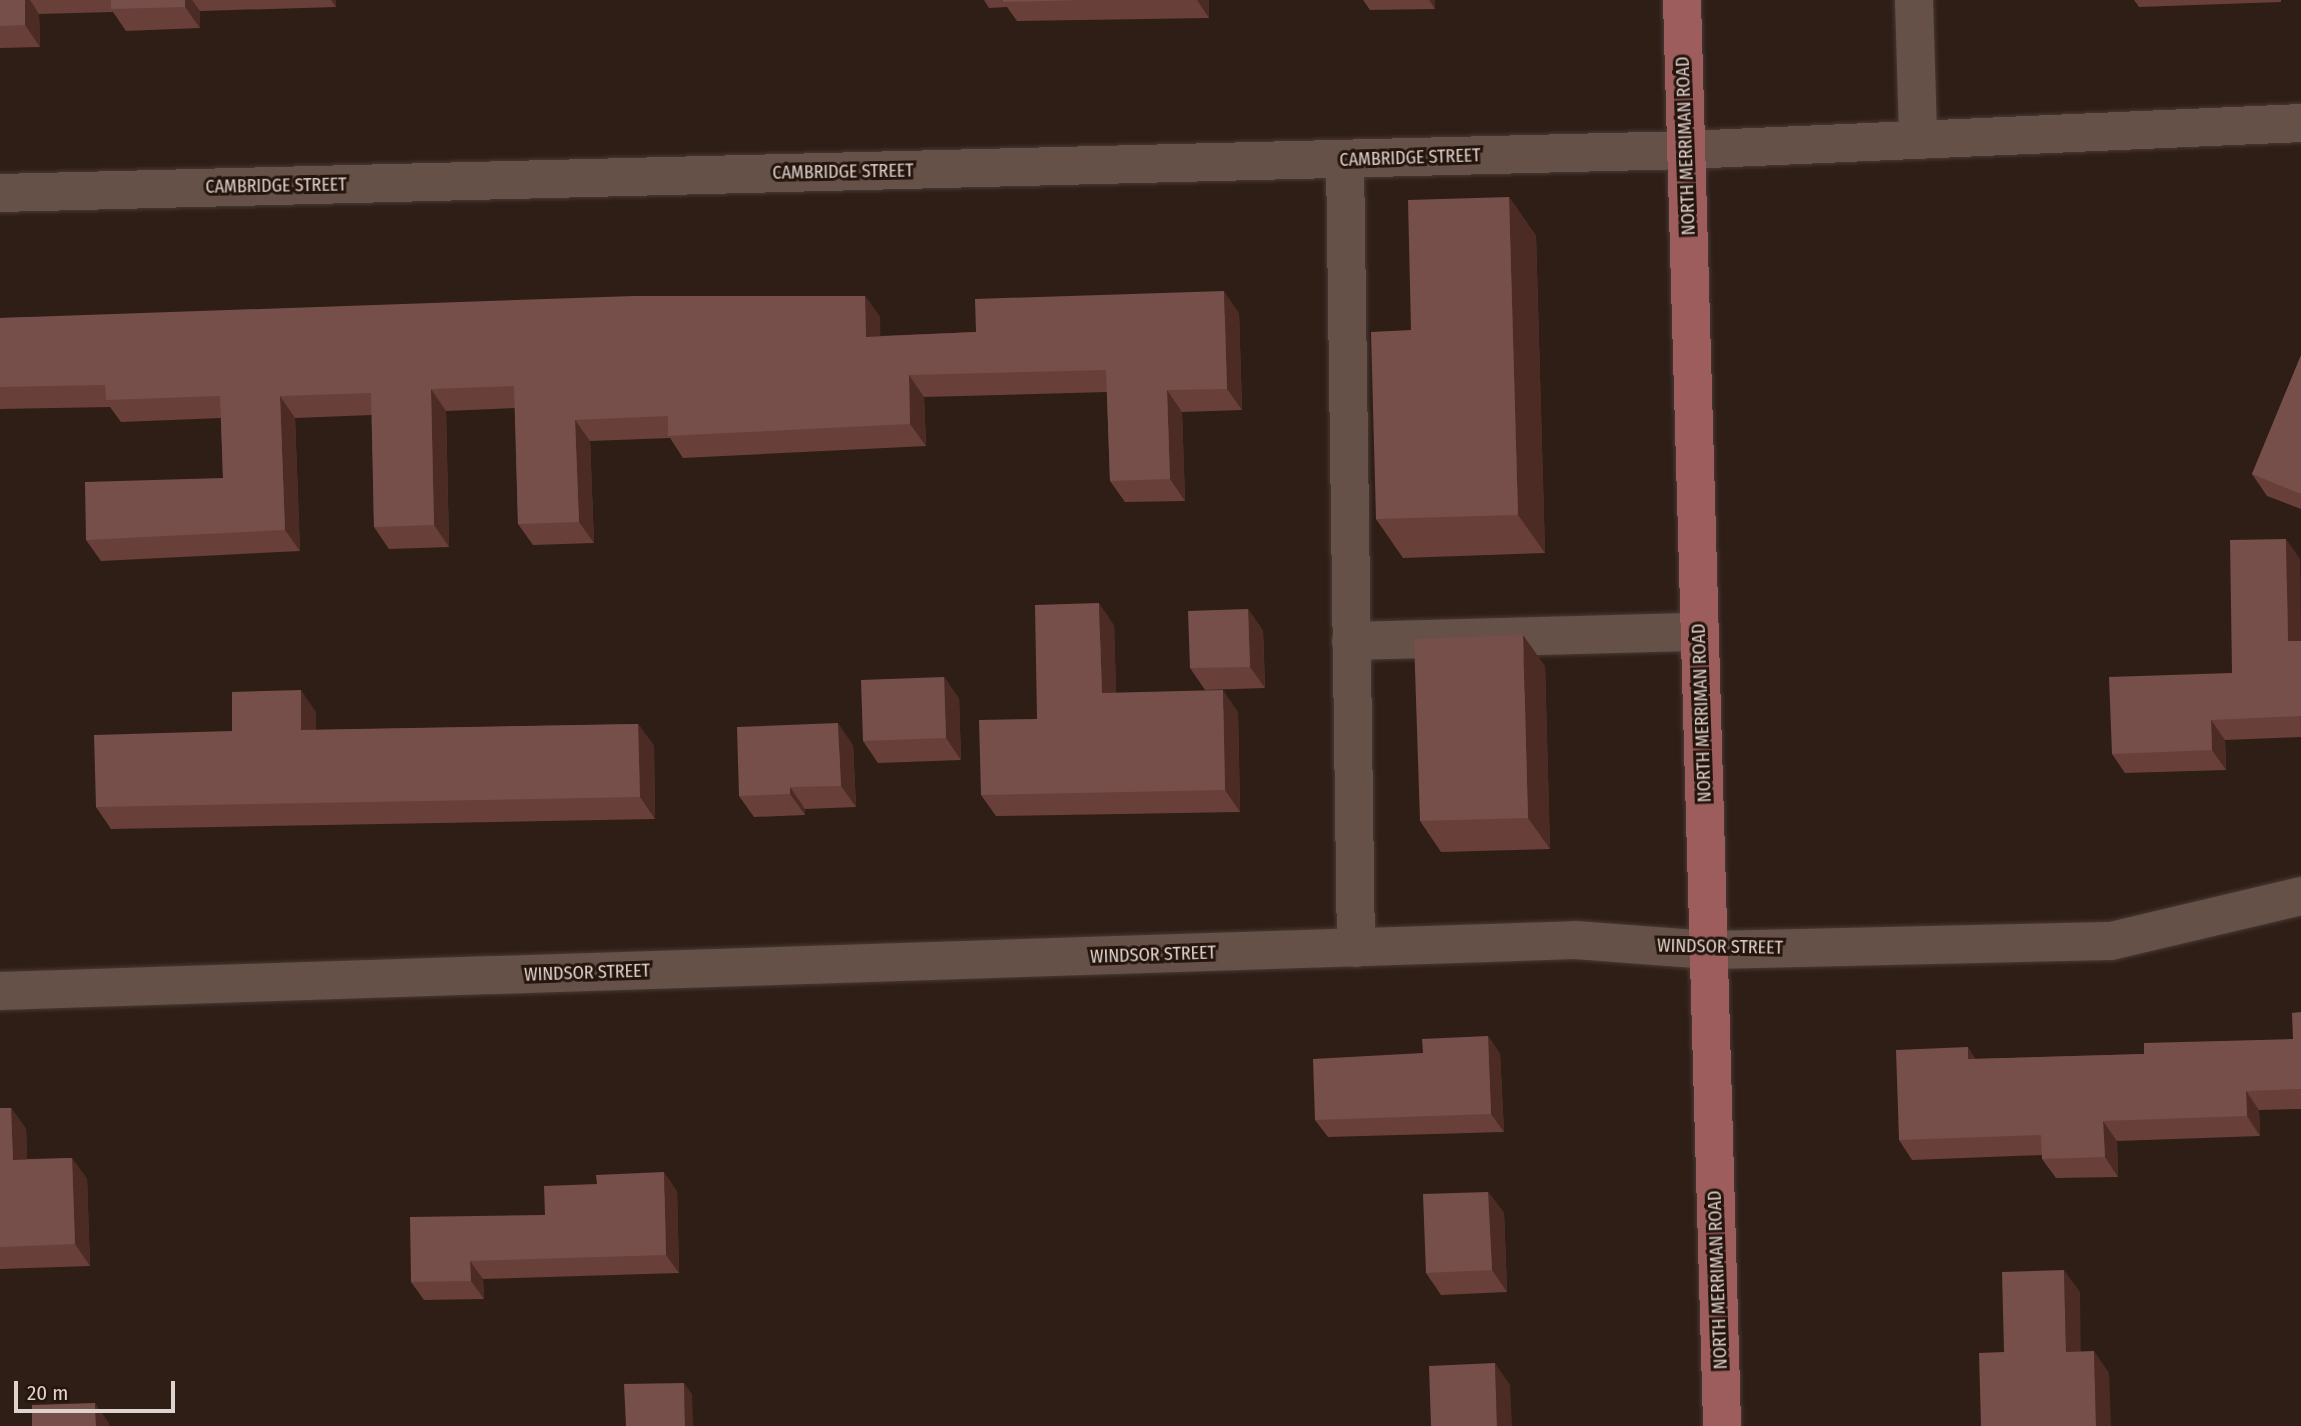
<!DOCTYPE html>
<style>
body{margin:0}
#map{position:relative;width:2301px;height:1426px;overflow:hidden;background:#2f1e16;font-family:"Fira Sans Condensed",sans-serif}
div>[style]{position:absolute}
.roads{filter:drop-shadow(0 0 2px #473934) drop-shadow(0 0 2px #473934)}
.minor>*{height:38px;margin:-19px;padding:0 19px;transform-origin:19px;border-radius:19px;background:#655147}
.major>*{height:38px;margin:-19px;padding:0 19px;transform-origin:19px;border-radius:19px;background:#9d5d5d}
.wall>*{inset:0;background:#693f3a}
.shaded-wall>*{inset:0;background:#4c2b25}
.building>*{inset:0;background:#764f4a}
span{translate:-50% -50%;white-space:nowrap;text-align:center;line-height:1.15;-webkit-text-stroke:6px #25150d;paint-order:stroke}
.street-label{font-size:18px;color:#dfd3ce}
.scale{position:absolute;left:14px;top:1381px;width:161px;height:32px;box-sizing:border-box;border:4px solid #dfd3ce;border-top:0;padding-left:9px;font-size:21px;line-height:24px;white-space:nowrap;color:#dfd3ce;-webkit-text-stroke:5px #25150d;paint-order:stroke}
</style>
<div id="map">
<div class="roads">
<div class="minor">
<div style="left:1914px;top:0;width:137px;rotate:88.3deg"></div>
<div style="left:1345px;top:160px;width:788px;rotate:89.2deg"></div>
<div style="left:0;top:193px;width:1687px;rotate:-1.46deg"></div>
<div style="left:1686px;top:150px;width:616px;rotate:-2.51deg"></div>
<div style="left:1351px;top:641px;width:349px;rotate:-1.5deg"></div>
<div style="left:0;top:991px;width:1576px;rotate:-1.85deg"></div>
<div style="left:1575px;top:940px;width:134px;rotate:4.3deg"></div>
<div style="left:1709px;top:950px;width:402px;rotate:-1.3deg"></div>
<div style="left:2111px;top:941px;width:195px;rotate:-13.3deg"></div>
</div>
<div class="major">
<div style="left:1682px;top:0;width:1427px;rotate:88.39deg"></div>
</div>
</div>
<div class="wall">
<div style="clip-path:polygon(0 0,336px 0,336px 7px,200px 11px,200px 28px,126px 31px,113px 12px,39px 14px,40px 47px,0 48px)"></div>
<div style="clip-path:polygon(984px 0,1209px 0,1209px 18px,1017px 21px,1007px 7px,989px 8px)"></div>
<div style="clip-path:polygon(1363px 0,1435px 0,1435px 9px,1370px 10px)"></div>
<div style="clip-path:polygon(2134px 0,2281px 0,2281px 2px,2139px 7px)"></div>
<div style="clip-path:polygon(1509px 197px,1536px 236px,1545px 553px,1403px 558px,1376px 519px,1411px 330px)"></div>
<div style="clip-path:polygon(865px 296px,880px 317px,880px 336px,976px 332px,1239px 313px,1242px 410px,1182px 412px,1185px 501px,1125px 502px,1110px 481px,1107px 392px,924px 397px,926px 446px,683px 458px,670px 438px,590px 441px,594px 543px,533px 545px,518px 524px,515px 408px,446px 411px,449px 547px,389px 549px,374px 527px,372px 415px,295px 418px,300px 551px,101px 561px,86px 540px,223px 478px,221px 418px,121px 422px,110px 407px,0 409px,0 318px)"></div>
<div style="clip-path:polygon(2301px 356px,2301px 509px,2267px 496px,2252px 474px)"></div>
<div style="clip-path:polygon(2300px 559px,2301px 737px,2225px 740px,2226px 770px,2125px 773px,2112px 754px,2232px 673px)"></div>
<div style="clip-path:polygon(1248px 609px,1263px 631px,1265px 688px,1205px 690px,1190px 668px)"></div>
<div style="clip-path:polygon(1114px 625px,1116px 693px,1238px 712px,1240px 812px,996px 816px,981px 795px,1037px 719px)"></div>
<div style="clip-path:polygon(1545px 666px,1550px 849px,1441px 852px,1420px 821px)"></div>
<div style="clip-path:polygon(944px 677px,959px 699px,961px 760px,878px 763px,863px 741px)"></div>
<div style="clip-path:polygon(316px 712px,316px 730px,638px 724px,654px 746px,655px 819px,111px 829px,96px 807px,232px 731px)"></div>
<div style="clip-path:polygon(853px 745px,856px 807px,805px 809px,805px 815px,754px 817px,739px 796px)"></div>
<div style="clip-path:polygon(2301px 1012px,2301px 1109px,2259px 1110px,2260px 1136px,2117px 1141px,2118px 1177px,2056px 1178px,2042px 1159px,2042px 1155px,1912px 1160px,1899px 1140px,1976px 1059px,2144px 1054px,2293px 1039px)"></div>
<div style="clip-path:polygon(1488px 1036px,1500px 1054px,1504px 1132px,1328px 1137px,1315px 1120px,1423px 1053px)"></div>
<div style="clip-path:polygon(0 1108px,11px 1108px,26px 1129px,27px 1159px,72px 1158px,87px 1179px,90px 1266px,0 1269px)"></div>
<div style="clip-path:polygon(677px 1191px,679px 1273px,483px 1279px,484px 1299px,424px 1300px,411px 1282px,545px 1215px)"></div>
<div style="clip-path:polygon(1488px 1192px,1504px 1213px,1507px 1292px,1441px 1295px,1426px 1273px)"></div>
</div>
<div class="shaded-wall">
<div style="clip-path:polygon(25px 0,30px 0,39px 14px,40px 47px,25px 25px)"></div>
<div style="clip-path:polygon(185px 0,192px 0,200px 11px,200px 28px,185px 7px)"></div>
<div style="clip-path:polygon(331px 0,336px 0,336px 7px)"></div>
<div style="clip-path:polygon(1197px 0,1209px 0,1209px 18px)"></div>
<div style="clip-path:polygon(1429px 0,1435px 0,1435px 9px)"></div>
<div style="clip-path:polygon(1509px 197px,1536px 236px,1545px 553px,1518px 515px)"></div>
<div style="clip-path:polygon(1224px 291px,1239px 313px,1242px 410px,1227px 389px)"></div>
<div style="clip-path:polygon(865px 296px,880px 317px,881px 358px,866px 337px)"></div>
<div style="clip-path:polygon(909px 375px,924px 397px,926px 446px,910px 424px)"></div>
<div style="clip-path:polygon(431px 389px,446px 411px,449px 547px,434px 525px)"></div>
<div style="clip-path:polygon(1167px 390px,1182px 412px,1185px 501px,1170px 479px)"></div>
<div style="clip-path:polygon(280px 396px,295px 418px,300px 551px,285px 530px)"></div>
<div style="clip-path:polygon(575px 420px,590px 441px,594px 543px,579px 522px)"></div>
<div style="clip-path:polygon(2286px 539px,2300px 559px,2301px 659px,2288px 641px)"></div>
<div style="clip-path:polygon(1099px 603px,1114px 625px,1117px 715px,1102px 693px)"></div>
<div style="clip-path:polygon(1248px 609px,1263px 631px,1265px 688px,1250px 667px)"></div>
<div style="clip-path:polygon(1523px 635px,1545px 666px,1550px 849px,1528px 818px)"></div>
<div style="clip-path:polygon(944px 677px,959px 699px,961px 760px,946px 738px)"></div>
<div style="clip-path:polygon(301px 690px,316px 712px,316px 752px,301px 730px)"></div>
<div style="clip-path:polygon(1223px 690px,1238px 712px,1240px 812px,1225px 790px)"></div>
<div style="clip-path:polygon(2211px 720px,2225px 740px,2226px 770px,2212px 750px)"></div>
<div style="clip-path:polygon(838px 723px,853px 745px,856px 807px,841px 786px)"></div>
<div style="clip-path:polygon(638px 724px,654px 746px,655px 819px,640px 797px)"></div>
<div style="clip-path:polygon(790px 787px,805px 809px,805px 815px,790px 794px)"></div>
<div style="clip-path:polygon(1488px 1036px,1500px 1054px,1504px 1132px,1491px 1114px)"></div>
<div style="clip-path:polygon(1968px 1047px,1981px 1067px,1968px 1059px)"></div>
<div style="clip-path:polygon(2246px 1091px,2259px 1110px,2260px 1136px,2247px 1116px)"></div>
<div style="clip-path:polygon(11px 1108px,26px 1129px,28px 1181px,13px 1160px)"></div>
<div style="clip-path:polygon(2103px 1121px,2117px 1141px,2118px 1177px,2105px 1157px)"></div>
<div style="clip-path:polygon(72px 1158px,87px 1179px,90px 1266px,75px 1244px)"></div>
<div style="clip-path:polygon(664px 1172px,677px 1191px,679px 1273px,666px 1255px)"></div>
<div style="clip-path:polygon(1488px 1192px,1504px 1213px,1507px 1292px,1492px 1270px)"></div>
<div style="clip-path:polygon(470px 1261px,483px 1279px,484px 1299px,471px 1281px)"></div>
<div style="clip-path:polygon(2064px 1270px,2080px 1292px,2081px 1374px,2066px 1352px)"></div>
<div style="clip-path:polygon(2094px 1351px,2109px 1373px,2111px 1426px,2096px 1426px)"></div>
<div style="clip-path:polygon(1495px 1363px,1510px 1385px,1512px 1426px,1497px 1426px)"></div>
<div style="clip-path:polygon(684px 1383px,692px 1394px,693px 1426px,685px 1426px)"></div>
<div style="clip-path:polygon(95px 1403px,109px 1423px,109px 1426px,96px 1426px)"></div>
</div>
<div class="building">
<div style="clip-path:polygon(0 0,25px 0,25px 25px,0 26px)"></div>
<div style="clip-path:polygon(111px 0,185px 0,185px 7px,111px 9px)"></div>
<div style="clip-path:polygon(1003px 0,1081px 0,1003px 2px)"></div>
<div style="clip-path:polygon(1509px 197px,1518px 515px,1376px 519px,1371px 332px,1411px 330px,1408px 200px)"></div>
<div style="clip-path:polygon(1224px 291px,1227px 389px,1167px 390px,1170px 479px,1110px 481px,1106px 370px,909px 375px,910px 424px,668px 436px,668px 416px,575px 420px,579px 522px,518px 524px,514px 386px,431px 389px,434px 525px,374px 527px,371px 393px,280px 396px,285px 530px,86px 540px,85px 482px,223px 478px,220px 396px,106px 400px,105px 385px,0 387px,0 318px,634px 296px,865px 296px,866px 337px,976px 332px,975px 299px)"></div>
<div style="clip-path:polygon(2301px 355px,2301px 494px,2252px 474px)"></div>
<div style="clip-path:polygon(2286px 539px,2288px 641px,2301px 641px,2301px 716px,2211px 720px,2212px 750px,2112px 754px,2109px 677px,2232px 673px,2230px 540px)"></div>
<div style="clip-path:polygon(1099px 603px,1102px 693px,1223px 690px,1225px 790px,981px 795px,979px 720px,1037px 719px,1035px 605px)"></div>
<div style="clip-path:polygon(1248px 609px,1250px 667px,1190px 668px,1188px 611px)"></div>
<div style="clip-path:polygon(1523px 635px,1528px 818px,1420px 821px,1414px 639px)"></div>
<div style="clip-path:polygon(944px 677px,946px 738px,863px 741px,861px 680px)"></div>
<div style="clip-path:polygon(301px 690px,301px 730px,638px 724px,640px 797px,96px 807px,94px 735px,232px 731px,232px 692px)"></div>
<div style="clip-path:polygon(838px 723px,841px 786px,790px 787px,790px 794px,739px 796px,737px 727px)"></div>
<div style="clip-path:polygon(2301px 1012px,2301px 1089px,2246px 1091px,2247px 1116px,2103px 1121px,2105px 1157px,2042px 1159px,2041px 1135px,1899px 1140px,1896px 1050px,1968px 1047px,1968px 1059px,2144px 1054px,2144px 1043px,2293px 1039px,2292px 1013px)"></div>
<div style="clip-path:polygon(1488px 1036px,1491px 1114px,1315px 1120px,1313px 1059px,1423px 1053px,1422px 1039px)"></div>
<div style="clip-path:polygon(0 1108px,11px 1108px,13px 1160px,72px 1158px,75px 1244px,0 1247px)"></div>
<div style="clip-path:polygon(664px 1172px,666px 1255px,470px 1261px,471px 1281px,411px 1282px,410px 1217px,545px 1215px,544px 1186px,597px 1184px,596px 1175px)"></div>
<div style="clip-path:polygon(1488px 1192px,1492px 1270px,1426px 1273px,1423px 1194px)"></div>
<div style="clip-path:polygon(2064px 1270px,2066px 1352px,2094px 1351px,2096px 1426px,1981px 1426px,1979px 1353px,2004px 1352px,2002px 1272px)"></div>
<div style="clip-path:polygon(1495px 1363px,1497px 1426px,1431px 1426px,1429px 1366px)"></div>
<div style="clip-path:polygon(684px 1383px,685px 1426px,626px 1426px,624px 1384px)"></div>
<div style="clip-path:polygon(95px 1403px,96px 1426px,32px 1426px,32px 1405px)"></div>
</div>
<div class="street-label">
<span style="left:1686px;top:146px;rotate:-92deg">NORTH MERRIMAN ROAD</span>
<span style="left:1410px;top:158px;rotate:-2deg">CAMBRIDGE STREET</span>
<span style="left:843px;top:172px;rotate:-1deg">CAMBRIDGE STREET</span>
<span style="left:276px;top:186px;rotate:-1deg">CAMBRIDGE STREET</span>
<span style="left:1702px;top:713px;rotate:-92deg">NORTH MERRIMAN ROAD</span>
<span style="left:1720px;top:947px;rotate:1deg">WINDSOR STREET</span>
<span style="left:1153px;top:955px;rotate:-2deg">WINDSOR STREET</span>
<span style="left:587px;top:973px;rotate:-2deg">WINDSOR STREET</span>
<span style="left:1718px;top:1280px;rotate:-92deg">NORTH MERRIMAN ROAD</span>
</div>
<div class="scale">20 m</div>
</div>
